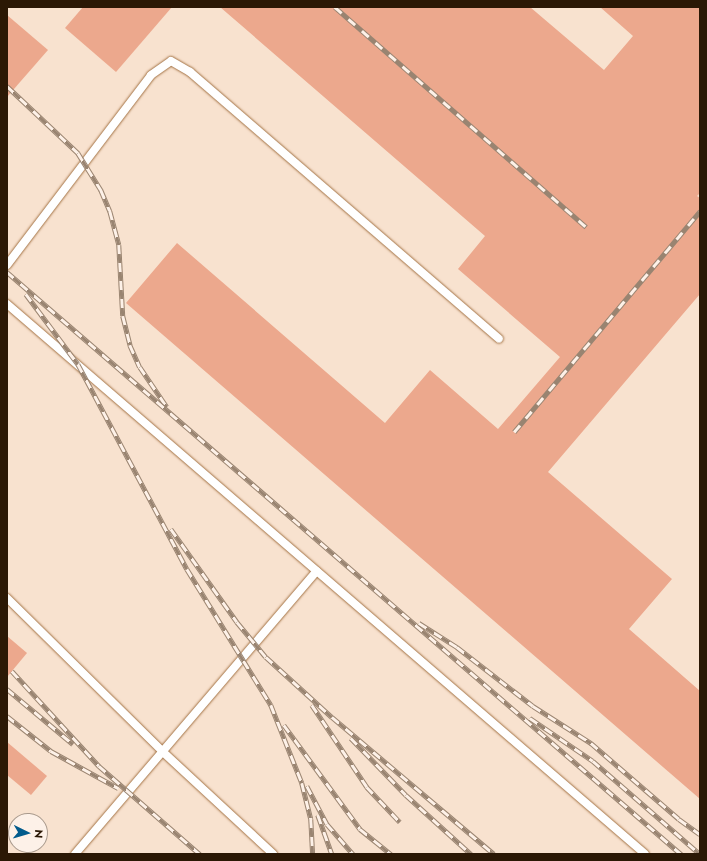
<!DOCTYPE html>
<style>
body{margin:0}
#map{position:relative;width:707px;height:861px;overflow:hidden;background:#f8e2cf;font-family:Jost,sans-serif}
div>[style]{position:absolute}
.building>*{inset:0;background:#eca88d}
.roads{filter:drop-shadow(0 0 1px #a47345) drop-shadow(0 0 1px #a47345)}
.service>*{height:8px;margin:-4px;padding:0 4px;transform-origin:4px;border-radius:4px;background:#fff}
.rail>*{height:4.5px;margin-top:-2.25px;transform-origin:0;background:repeating-linear-gradient(90deg,#fdf1e8 0 9px,#998471 0 18px);box-sizing:border-box;border-block:1px solid #998471}
span{translate:-50% -50%;white-space:nowrap;text-align:center;line-height:1.15;-webkit-text-stroke:3px #fdf1e8;paint-order:stroke}
.frame{position:absolute;inset:0;border:8px solid #2b1805;pointer-events:none}
.north{position:absolute;left:8px;top:813px;width:40px;height:40px;box-sizing:border-box;background:#fdf1e8;border:1px solid #a99a8d;border-radius:50%;rotate:95deg;font-size:11px;font-weight:700;line-height:16px;text-align:center;color:#2b1805}
.north::after{content:'';display:block;margin:auto;width:14px;height:18px;background:#025b8c;clip-path:polygon(50% 0,100% 100%,50% 72%,0 100%)}
</style>
<div id="map">
<div class="building">
<div style="clip-path:polygon(83px 7px,172px 7px,116px 72px,65px 28px)"></div>
<div style="clip-path:polygon(220px 7px,530px 7px,604px 70px,633px 36px,600px 7px,700px 7px,700px 193px,697px 196px,700px 198px,700px 294px,548px 472px,672px 579px,629px 629px,700px 691px,700px 799px,126px 303px,177px 243px,385px 423px,430px 370px,498px 429px,560px 357px,458px 269px,485px 236px)"></div>
<div style="clip-path:polygon(7px 15px,48px 50px,7px 97px)"></div>
<div style="clip-path:polygon(7px 636px,27px 653px,7px 677px)"></div>
<div style="clip-path:polygon(7px 742px,47px 776px,31px 795px,7px 775px)"></div>
</div>
<div class="roads">
<div class="service">
<div style="left:7px;top:265px;width:238px;rotate:-52.8deg"></div>
<div style="left:151px;top:75px;width:24px;rotate:-35deg"></div>
<div style="left:171px;top:61px;width:22px;rotate:30deg"></div>
<div style="left:190px;top:72px;width:408px;rotate:40.8deg"></div>
<div style="left:7px;top:304px;width:842px;rotate:40.76deg"></div>
<div style="left:7px;top:598px;width:219px;rotate:44.6deg"></div>
<div style="left:163px;top:752px;width:150px;rotate:42.8deg"></div>
<div style="left:75px;top:854px;width:372px;rotate:-49.5deg"></div>
</div>
</div>
<div class="rail">
<div style="left:335px;top:7px;width:334px;rotate:41.2deg"></div>
<div style="left:7px;top:86px;width:98px;rotate:43.3deg"></div>
<div style="left:78px;top:153px;width:44px;rotate:58.1deg"></div>
<div style="left:101px;top:190px;width:23px;rotate:67deg"></div>
<div style="left:110px;top:211px;width:35px;rotate:75deg"></div>
<div style="left:119px;top:245px;width:71px;rotate:86.8deg"></div>
<div style="left:123px;top:316px;width:30px;rotate:76deg"></div>
<div style="left:130px;top:345px;width:24px;rotate:66deg"></div>
<div style="left:140px;top:367px;width:48px;rotate:56deg"></div>
<div style="left:7px;top:272px;width:891px;rotate:40.81deg"></div>
<div style="left:26px;top:294px;width:87px;rotate:53.4deg"></div>
<div style="left:78px;top:364px;width:232px;rotate:62deg"></div>
<div style="left:187px;top:569px;width:160px;rotate:58.3deg"></div>
<div style="left:271px;top:705px;width:84px;rotate:68.3deg"></div>
<div style="left:302px;top:783px;width:37px;rotate:76deg"></div>
<div style="left:311px;top:819px;width:35px;rotate:87deg"></div>
<div style="left:514px;top:432px;width:289px;rotate:-49.9deg"></div>
<div style="left:171px;top:529px;width:114px;rotate:54.6deg"></div>
<div style="left:237px;top:622px;width:45px;rotate:50.4deg"></div>
<div style="left:266px;top:657px;width:89px;rotate:42.3deg"></div>
<div style="left:332px;top:717px;width:212px;rotate:40.2deg"></div>
<div style="left:419px;top:623px;width:45px;rotate:32.3deg"></div>
<div style="left:457px;top:647px;width:96px;rotate:37.8deg"></div>
<div style="left:533px;top:706px;width:69px;rotate:32.5deg"></div>
<div style="left:591px;top:743px;width:116px;rotate:40.8deg"></div>
<div style="left:679px;top:819px;width:26px;rotate:36deg"></div>
<div style="left:12px;top:671px;width:129px;rotate:47.5deg"></div>
<div style="left:99px;top:766px;width:134px;rotate:41.1deg"></div>
<div style="left:7px;top:689px;width:86px;rotate:39.8deg"></div>
<div style="left:312px;top:705px;width:99px;rotate:56.1deg"></div>
<div style="left:367px;top:787px;width:48px;rotate:46.7deg"></div>
<div style="left:7px;top:716px;width:56px;rotate:38.5deg"></div>
<div style="left:51px;top:751px;width:77px;rotate:28.9deg"></div>
<div style="left:530px;top:718px;width:76px;rotate:34.3deg"></div>
<div style="left:593px;top:761px;width:142px;rotate:41deg"></div>
<div style="left:284px;top:725px;width:129px;rotate:53.8deg"></div>
<div style="left:360px;top:829px;width:40px;rotate:39deg"></div>
<div style="left:351px;top:738px;width:79px;rotate:46deg"></div>
<div style="left:406px;top:795px;width:88px;rotate:42.2deg"></div>
<div style="left:307px;top:786px;width:43px;rotate:62.2deg"></div>
<div style="left:327px;top:824px;width:40px;rotate:49deg"></div>
<div style="left:318px;top:815px;width:41px;rotate:70.3deg"></div>
</div>
<div class="frame"></div>
<div class="north">N</div>
</div>
